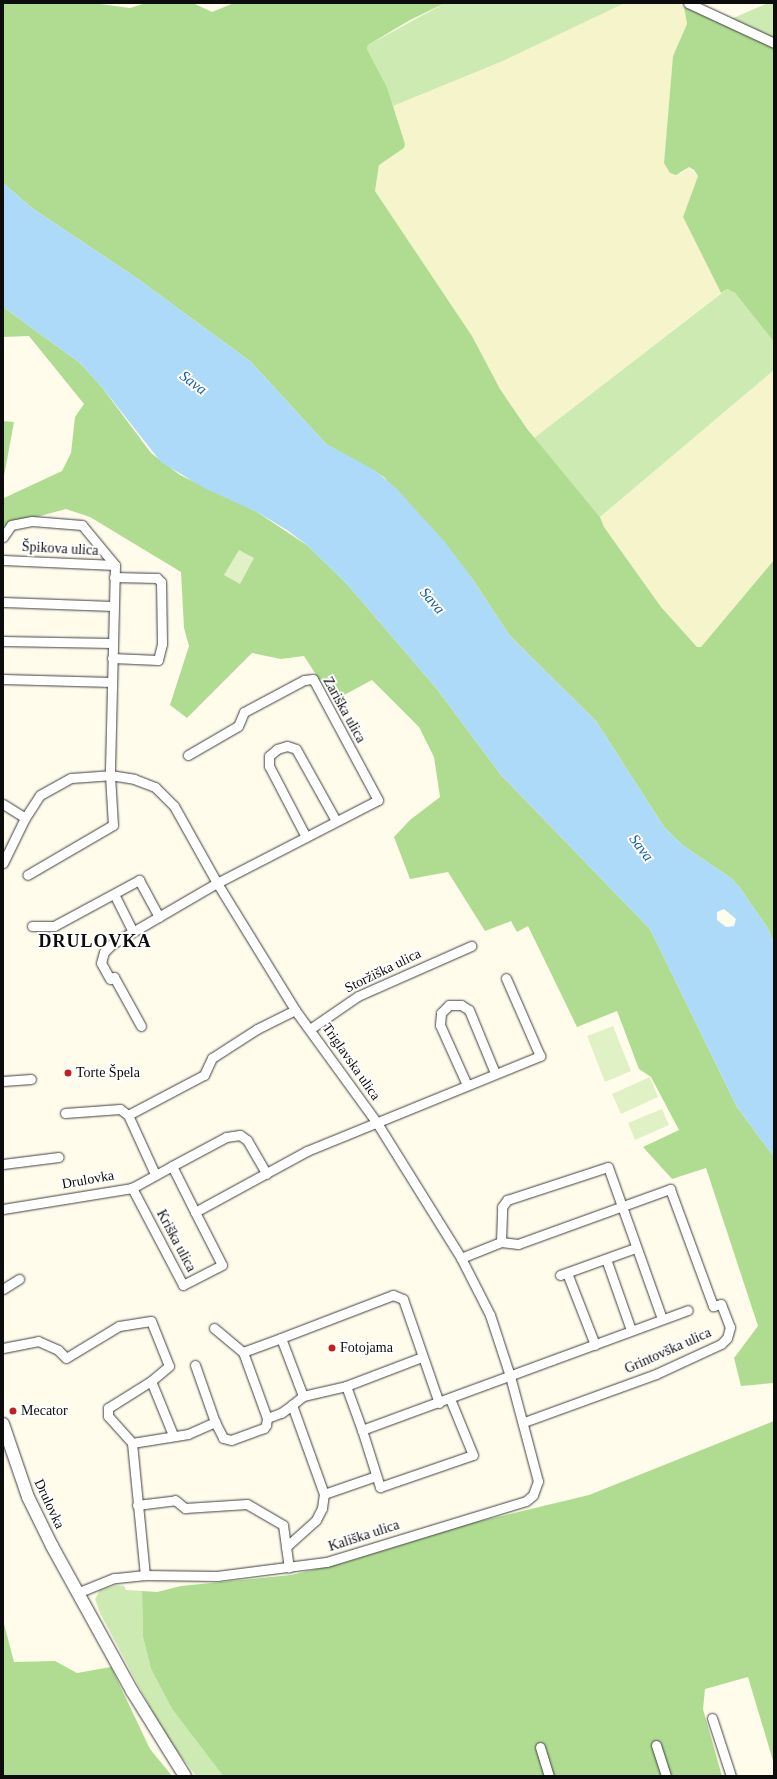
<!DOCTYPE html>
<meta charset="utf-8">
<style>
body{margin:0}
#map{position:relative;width:777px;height:1779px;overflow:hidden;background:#fffceb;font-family:Georgia,serif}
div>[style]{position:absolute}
.farmland>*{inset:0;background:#f6f4ca}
.green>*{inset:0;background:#ceeab3}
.forest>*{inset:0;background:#b0dc92}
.pitch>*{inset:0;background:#e1f1c6}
.water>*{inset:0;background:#addaf8}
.roads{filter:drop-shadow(0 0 1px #3f3f3f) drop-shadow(0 0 1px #3f3f3f)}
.minor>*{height:9px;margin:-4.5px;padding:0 4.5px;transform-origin:4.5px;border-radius:4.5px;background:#fff}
.tertiary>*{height:12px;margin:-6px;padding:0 6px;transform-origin:6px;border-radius:6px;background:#fff}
.dots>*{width:11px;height:11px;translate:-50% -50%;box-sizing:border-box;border:2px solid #fff;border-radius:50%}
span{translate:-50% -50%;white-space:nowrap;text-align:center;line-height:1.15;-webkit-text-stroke:4px #fff;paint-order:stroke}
.street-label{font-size:14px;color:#0c0c0c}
.poi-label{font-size:14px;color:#0c0c0c}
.left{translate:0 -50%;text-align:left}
.water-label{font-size:15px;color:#115da2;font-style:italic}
.district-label{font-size:18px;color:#0c0c0c;font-weight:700;letter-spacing:1px}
.frame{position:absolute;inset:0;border:4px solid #0c0c0c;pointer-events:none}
</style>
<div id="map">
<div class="farmland">
<div style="clip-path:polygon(625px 3px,679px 3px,685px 10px,687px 24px,673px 56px,664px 163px,681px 174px,689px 167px,698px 176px,683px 217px,721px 293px,534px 438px,500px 389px,472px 336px,375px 191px,379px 165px,404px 148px,405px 144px,393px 106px,503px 61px)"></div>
<div style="clip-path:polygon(774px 370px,774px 560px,701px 647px,697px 647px,661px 607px,604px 527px,600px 517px)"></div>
</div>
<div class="green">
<div style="clip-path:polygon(445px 3px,625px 3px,503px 61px,393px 106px,387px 87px,367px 49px,368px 45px)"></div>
<div style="clip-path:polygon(768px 3px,774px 3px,774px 40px,731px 19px)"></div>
<div style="clip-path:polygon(727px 289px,735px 293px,774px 342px,774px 370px,600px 517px,534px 438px)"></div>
<div style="clip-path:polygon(117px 1585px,124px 1586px,126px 1590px,142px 1591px,143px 1637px,151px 1669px,172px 1709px,223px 1776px,196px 1776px,168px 1739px,146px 1700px,100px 1613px,95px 1599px,100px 1590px)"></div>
</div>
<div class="forest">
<div style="clip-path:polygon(3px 3px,93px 3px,130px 8px,146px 3px,193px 3px,212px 12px,234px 3px,445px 3px,410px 20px,368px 45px,367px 49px,387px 87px,405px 144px,404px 148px,379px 165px,375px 191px,472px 336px,500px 389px,528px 430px,600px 517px,604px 527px,661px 607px,697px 647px,701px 647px,774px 560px,774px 943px,767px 927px,740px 888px,731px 878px,682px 845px,664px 827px,596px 721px,510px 636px,471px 577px,384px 477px,326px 444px,251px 362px,138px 279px,32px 208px,3px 183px)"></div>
<div style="clip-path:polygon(684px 6px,745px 35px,774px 45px,774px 342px,735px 293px,727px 289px,721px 293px,683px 217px,698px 176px,694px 170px,689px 167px,676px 175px,670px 173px,664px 163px,673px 56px,687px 24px)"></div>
<div style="clip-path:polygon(3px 307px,80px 363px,101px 386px,151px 453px,180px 475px,257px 512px,308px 546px,346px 583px,437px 689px,501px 775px,650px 929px,737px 1107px,774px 1157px,774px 1383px,741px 1386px,734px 1358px,758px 1326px,706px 1168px,672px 1179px,643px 1147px,679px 1130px,651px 1077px,639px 1069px,617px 1011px,577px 1027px,528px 926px,517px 932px,511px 921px,485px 931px,448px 872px,410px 879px,394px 837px,410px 820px,440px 797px,434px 757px,419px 727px,372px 680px,333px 701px,304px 656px,281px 659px,252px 653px,187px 718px,170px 705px,189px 646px,184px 628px,181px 572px,90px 517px,66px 509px,3px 526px,4px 498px,62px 471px,71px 453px,75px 417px,84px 404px,29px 336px,3px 337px)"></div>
<div style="clip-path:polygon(3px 421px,14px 422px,3px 481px)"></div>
<div style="clip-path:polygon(774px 1421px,774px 1764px,748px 1677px,705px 1689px,703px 1709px,722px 1776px,223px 1776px,172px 1709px,151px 1669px,143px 1637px,142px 1591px,157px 1592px,181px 1586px,291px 1575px,343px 1563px,472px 1523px,589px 1495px)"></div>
<div style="clip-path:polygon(3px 1620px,14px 1662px,55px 1661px,77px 1673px,111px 1667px,150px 1749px,172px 1776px,3px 1776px)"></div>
</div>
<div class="pitch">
<div style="clip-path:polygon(239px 550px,254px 558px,240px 584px,224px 575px)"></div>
<div style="clip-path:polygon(613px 1026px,631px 1071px,605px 1082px,587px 1036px)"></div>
<div style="clip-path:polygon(650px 1077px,658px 1097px,621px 1114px,612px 1094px)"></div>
<div style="clip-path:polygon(662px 1109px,669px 1125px,635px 1140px,628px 1123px)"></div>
</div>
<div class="water">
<div style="clip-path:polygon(evenodd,3px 183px,32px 208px,138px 279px,251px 362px,326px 444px,374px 470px,394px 486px,444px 541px,471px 577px,510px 636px,596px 721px,664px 827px,682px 845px,731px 878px,740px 888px,767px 927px,774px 943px,774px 1157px,737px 1107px,650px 929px,501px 775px,437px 689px,346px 583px,308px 546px,287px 530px,257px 512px,204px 488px,161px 462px,101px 386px,80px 363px,3px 307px,3px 183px,724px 909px,736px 919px,734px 926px,726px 927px,717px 920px,717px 912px,724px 909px)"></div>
</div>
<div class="roads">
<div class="minor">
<div style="left:688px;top:3px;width:95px;rotate:24.9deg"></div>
<div style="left:3px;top:537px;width:14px;rotate:-56deg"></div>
<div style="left:11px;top:525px;width:21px;rotate:-11deg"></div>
<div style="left:32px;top:521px;width:50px;rotate:4.6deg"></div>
<div style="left:82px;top:525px;width:52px;rotate:50.5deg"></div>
<div style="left:115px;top:565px;width:210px;rotate:91.4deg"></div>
<div style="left:110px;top:775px;width:50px;rotate:86.6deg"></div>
<div style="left:113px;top:825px;width:99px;rotate:149.8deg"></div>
<div style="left:3px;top:560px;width:112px;rotate:2.6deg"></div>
<div style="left:3px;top:602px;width:110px;rotate:2.1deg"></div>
<div style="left:3px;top:641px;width:109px;rotate:1.1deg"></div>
<div style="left:112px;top:658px;width:46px;rotate:2.5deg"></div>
<div style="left:158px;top:660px;width:16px;rotate:-76deg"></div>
<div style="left:162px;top:644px;width:62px;rotate:-90.9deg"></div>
<div style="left:161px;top:582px;width:6px;rotate:-135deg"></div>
<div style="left:157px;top:578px;width:43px;rotate:-178.7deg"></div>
<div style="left:3px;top:679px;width:109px;rotate:1.6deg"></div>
<div style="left:3px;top:804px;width:26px;rotate:32deg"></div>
<div style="left:306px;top:837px;width:80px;rotate:-117.5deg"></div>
<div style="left:269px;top:766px;width:10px;rotate:-90deg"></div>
<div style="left:269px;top:756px;width:11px;rotate:-41deg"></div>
<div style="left:277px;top:749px;width:10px;rotate:-17deg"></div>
<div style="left:287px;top:746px;width:9px;rotate:18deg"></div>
<div style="left:296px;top:749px;width:82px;rotate:60.9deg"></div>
<div style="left:3px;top:863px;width:50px;rotate:-63.9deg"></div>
<div style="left:25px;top:818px;width:27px;rotate:-57deg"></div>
<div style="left:40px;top:795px;width:35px;rotate:-29deg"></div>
<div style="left:71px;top:778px;width:39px;rotate:-4deg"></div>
<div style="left:110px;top:775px;width:24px;rotate:9deg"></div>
<div style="left:134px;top:779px;width:22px;rotate:21deg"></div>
<div style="left:155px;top:787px;width:27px;rotate:45deg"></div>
<div style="left:174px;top:806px;width:88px;rotate:60.8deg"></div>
<div style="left:217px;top:883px;width:149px;rotate:58.4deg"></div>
<div style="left:295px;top:1010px;width:140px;rotate:54deg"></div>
<div style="left:377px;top:1123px;width:159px;rotate:58.1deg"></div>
<div style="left:461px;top:1258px;width:64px;rotate:63deg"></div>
<div style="left:490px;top:1315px;width:64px;rotate:71.8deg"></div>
<div style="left:510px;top:1376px;width:109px;rotate:75.1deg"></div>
<div style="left:538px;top:1481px;width:15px;rotate:110deg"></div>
<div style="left:533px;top:1495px;width:9px;rotate:139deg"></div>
<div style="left:526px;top:1501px;width:209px;rotate:163deg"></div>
<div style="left:326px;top:1562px;width:110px;rotate:172.7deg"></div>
<div style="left:217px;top:1576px;width:72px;rotate:-179.2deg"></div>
<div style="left:145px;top:1575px;width:31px;rotate:174deg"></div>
<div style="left:114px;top:1578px;width:40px;rotate:158deg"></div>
<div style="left:114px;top:894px;width:42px;rotate:63.4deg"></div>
<div style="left:32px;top:926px;width:22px"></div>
<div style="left:54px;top:926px;width:97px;rotate:-28.4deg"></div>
<div style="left:139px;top:880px;width:42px;rotate:61.6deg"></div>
<div style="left:141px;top:1026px;width:56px;rotate:-118.9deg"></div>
<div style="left:114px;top:977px;width:4px;rotate:153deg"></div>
<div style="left:110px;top:979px;width:18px;rotate:-119deg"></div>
<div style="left:101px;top:963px;width:11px;rotate:-75deg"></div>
<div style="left:104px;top:952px;width:11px;rotate:-45deg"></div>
<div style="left:112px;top:944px;width:121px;rotate:-30.2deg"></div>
<div style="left:217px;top:883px;width:181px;rotate:-27.3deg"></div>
<div style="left:378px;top:800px;width:137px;rotate:-118.2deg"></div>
<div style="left:313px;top:679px;width:9px;rotate:174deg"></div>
<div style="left:304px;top:680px;width:68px;rotate:151.9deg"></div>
<div style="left:244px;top:712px;width:15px;rotate:113deg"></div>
<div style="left:238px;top:726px;width:58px;rotate:149.9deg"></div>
<div style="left:310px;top:1029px;width:58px;rotate:-34.5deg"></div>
<div style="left:358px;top:996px;width:124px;rotate:-23.9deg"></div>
<div style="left:3px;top:1081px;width:28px;rotate:-4deg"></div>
<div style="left:467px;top:1085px;width:66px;rotate:-114.2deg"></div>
<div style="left:440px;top:1025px;width:12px;rotate:-85deg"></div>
<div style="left:441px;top:1013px;width:11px;rotate:-45deg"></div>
<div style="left:449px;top:1005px;width:12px"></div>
<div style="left:461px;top:1005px;width:9px;rotate:32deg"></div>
<div style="left:469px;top:1010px;width:68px;rotate:67.6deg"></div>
<div style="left:65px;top:1113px;width:55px;rotate:-4.2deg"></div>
<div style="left:120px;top:1109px;width:10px;rotate:37deg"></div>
<div style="left:128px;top:1115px;width:86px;rotate:-27.8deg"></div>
<div style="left:204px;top:1075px;width:19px;rotate:-65deg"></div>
<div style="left:212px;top:1058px;width:54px;rotate:-32.8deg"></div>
<div style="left:257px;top:1029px;width:42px;rotate:-26.6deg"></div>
<div style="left:128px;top:1115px;width:65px;rotate:65.4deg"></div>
<div style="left:3px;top:1164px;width:56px;rotate:-7.1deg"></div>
<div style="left:172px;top:1166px;width:61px;rotate:-28.2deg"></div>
<div style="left:226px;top:1137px;width:14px;rotate:-8deg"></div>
<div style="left:240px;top:1135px;width:9px;rotate:36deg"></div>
<div style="left:247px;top:1140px;width:39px;rotate:60deg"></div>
<div style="left:3px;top:1209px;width:131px;rotate:-9.2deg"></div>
<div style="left:195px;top:1212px;width:59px;rotate:63deg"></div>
<div style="left:222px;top:1265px;width:44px;rotate:152.9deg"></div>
<div style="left:183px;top:1285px;width:110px;rotate:-117.7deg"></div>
<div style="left:132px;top:1188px;width:46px;rotate:-28.8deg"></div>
<div style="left:172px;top:1166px;width:51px;rotate:63.4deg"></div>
<div style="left:195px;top:1212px;width:128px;rotate:-28.6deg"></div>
<div style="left:307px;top:1151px;width:252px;rotate:-22.2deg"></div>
<div style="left:540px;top:1056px;width:85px;rotate:-113.6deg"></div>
<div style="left:501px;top:1242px;width:35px;rotate:-88deg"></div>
<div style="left:502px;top:1207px;width:9px;rotate:-54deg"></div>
<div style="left:507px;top:1200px;width:106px;rotate:-18.1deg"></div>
<div style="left:608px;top:1167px;width:161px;rotate:70.4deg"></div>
<div style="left:461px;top:1258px;width:43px;rotate:-21.8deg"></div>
<div style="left:501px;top:1242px;width:17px;rotate:7deg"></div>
<div style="left:518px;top:1244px;width:162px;rotate:-19.9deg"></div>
<div style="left:670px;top:1189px;width:125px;rotate:69.8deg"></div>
<div style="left:713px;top:1306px;width:8px;rotate:-14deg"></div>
<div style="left:721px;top:1304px;width:25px;rotate:69deg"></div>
<div style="left:730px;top:1327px;width:11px;rotate:105deg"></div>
<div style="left:727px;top:1338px;width:8px;rotate:135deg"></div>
<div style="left:721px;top:1344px;width:72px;rotate:155.2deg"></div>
<div style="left:656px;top:1374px;width:140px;rotate:160deg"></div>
<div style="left:606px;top:1259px;width:75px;rotate:70.6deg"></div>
<div style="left:567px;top:1273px;width:77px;rotate:68.7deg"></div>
<div style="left:560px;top:1275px;width:80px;rotate:-19.8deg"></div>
<div style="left:3px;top:1289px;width:19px;rotate:-32deg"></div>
<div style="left:214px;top:1328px;width:38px;rotate:40deg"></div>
<div style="left:3px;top:1348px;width:36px;rotate:-11deg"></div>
<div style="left:38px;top:1341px;width:22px;rotate:24deg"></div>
<div style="left:58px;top:1350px;width:11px;rotate:45deg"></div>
<div style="left:66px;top:1358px;width:62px;rotate:-31.1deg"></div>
<div style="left:119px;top:1326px;width:32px;rotate:-9deg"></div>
<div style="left:151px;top:1321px;width:48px;rotate:68.2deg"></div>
<div style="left:169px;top:1366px;width:23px;rotate:140deg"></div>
<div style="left:151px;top:1381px;width:51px;rotate:147.9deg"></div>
<div style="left:108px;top:1408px;width:8px;rotate:90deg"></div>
<div style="left:108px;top:1416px;width:36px;rotate:48deg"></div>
<div style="left:132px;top:1443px;width:133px;rotate:84.4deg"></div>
<div style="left:243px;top:1352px;width:40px;rotate:-20.2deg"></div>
<div style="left:195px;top:1365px;width:60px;rotate:70.7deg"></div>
<div style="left:215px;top:1422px;width:18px;rotate:63deg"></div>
<div style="left:223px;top:1438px;width:8px;rotate:14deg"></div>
<div style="left:231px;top:1440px;width:35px;rotate:-20deg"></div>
<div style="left:264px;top:1428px;width:4px;rotate:-56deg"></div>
<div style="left:266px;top:1425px;width:7px;rotate:-82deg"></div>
<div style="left:267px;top:1418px;width:70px;rotate:-110deg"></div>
<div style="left:151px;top:1381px;width:58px;rotate:67.8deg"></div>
<div style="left:346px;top:1386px;width:81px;rotate:-20.9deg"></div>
<div style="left:303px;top:1396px;width:62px;rotate:-110.8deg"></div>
<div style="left:281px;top:1338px;width:120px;rotate:-21deg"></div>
<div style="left:393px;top:1295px;width:11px;rotate:22deg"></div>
<div style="left:403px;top:1299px;width:110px;rotate:70.9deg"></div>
<div style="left:267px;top:1418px;width:15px;rotate:-20deg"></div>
<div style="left:281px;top:1413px;width:14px;rotate:-36deg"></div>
<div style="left:362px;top:1430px;width:60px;rotate:72.5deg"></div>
<div style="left:380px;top:1487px;width:98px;rotate:-19deg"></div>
<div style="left:473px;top:1455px;width:61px;rotate:-112.3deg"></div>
<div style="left:132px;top:1443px;width:57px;rotate:-9.1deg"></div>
<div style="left:188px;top:1434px;width:30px;rotate:-24deg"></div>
<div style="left:376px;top:1476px;width:55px;rotate:160.9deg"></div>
<div style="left:324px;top:1494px;width:95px;rotate:-109.8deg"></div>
<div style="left:292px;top:1405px;width:14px;rotate:-39deg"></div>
<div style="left:303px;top:1396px;width:44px;rotate:-13.1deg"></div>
<div style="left:346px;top:1386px;width:47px;rotate:70deg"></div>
<div style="left:362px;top:1430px;width:347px;rotate:-20.2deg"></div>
<div style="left:137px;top:1505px;width:38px;rotate:-7deg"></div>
<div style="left:175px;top:1500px;width:13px;rotate:39deg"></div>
<div style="left:185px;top:1508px;width:62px;rotate:-3.7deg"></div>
<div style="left:247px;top:1504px;width:42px;rotate:30.3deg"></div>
<div style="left:283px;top:1525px;width:43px;rotate:82.1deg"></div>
<div style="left:286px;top:1547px;width:40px;rotate:-42deg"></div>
<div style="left:316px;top:1520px;width:13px;rotate:-63deg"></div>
<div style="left:322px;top:1508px;width:14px;rotate:-82deg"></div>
<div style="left:712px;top:1718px;width:61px;rotate:71.9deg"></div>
<div style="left:656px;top:1745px;width:33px;rotate:72deg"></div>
<div style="left:540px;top:1747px;width:30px;rotate:73deg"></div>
</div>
<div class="tertiary">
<div style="left:3px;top:1424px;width:77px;rotate:71.1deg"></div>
<div style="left:28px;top:1497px;width:55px;rotate:63.9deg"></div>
<div style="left:52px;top:1546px;width:166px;rotate:61.1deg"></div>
<div style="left:132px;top:1691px;width:100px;rotate:58.1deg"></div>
</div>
</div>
<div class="dots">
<div style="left:68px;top:1073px;background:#c11f21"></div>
<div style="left:332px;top:1348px;background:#c11f21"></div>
<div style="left:13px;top:1411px;background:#c11f21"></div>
</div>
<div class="street-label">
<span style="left:60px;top:549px;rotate:3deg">Špikova ulica</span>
<span style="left:344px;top:710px;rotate:61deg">Zariška ulica</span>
<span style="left:383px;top:971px;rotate:-26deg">Storžiška ulica</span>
<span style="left:351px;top:1062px;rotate:55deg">Triglavska ulica</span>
<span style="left:88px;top:1180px;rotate:-10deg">Drulovka</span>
<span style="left:176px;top:1241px;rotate:62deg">Kriška ulica</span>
<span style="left:668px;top:1351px;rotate:-24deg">Grintovška ulica</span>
<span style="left:49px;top:1504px;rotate:65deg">Drulovka</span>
<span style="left:364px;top:1536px;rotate:-18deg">Kališka ulica</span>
</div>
<div class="poi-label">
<span class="left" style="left:76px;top:1073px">Torte Špela</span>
<span class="left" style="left:340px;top:1348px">Fotojama</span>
<span class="left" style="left:21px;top:1411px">Mecator</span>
</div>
<div class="water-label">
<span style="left:193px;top:383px;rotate:37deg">Sava</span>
<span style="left:432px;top:601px;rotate:49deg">Sava</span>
<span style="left:641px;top:848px;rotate:53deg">Sava</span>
</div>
<div class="district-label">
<span style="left:95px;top:941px">DRULOVKA</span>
</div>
<div class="frame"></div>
</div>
